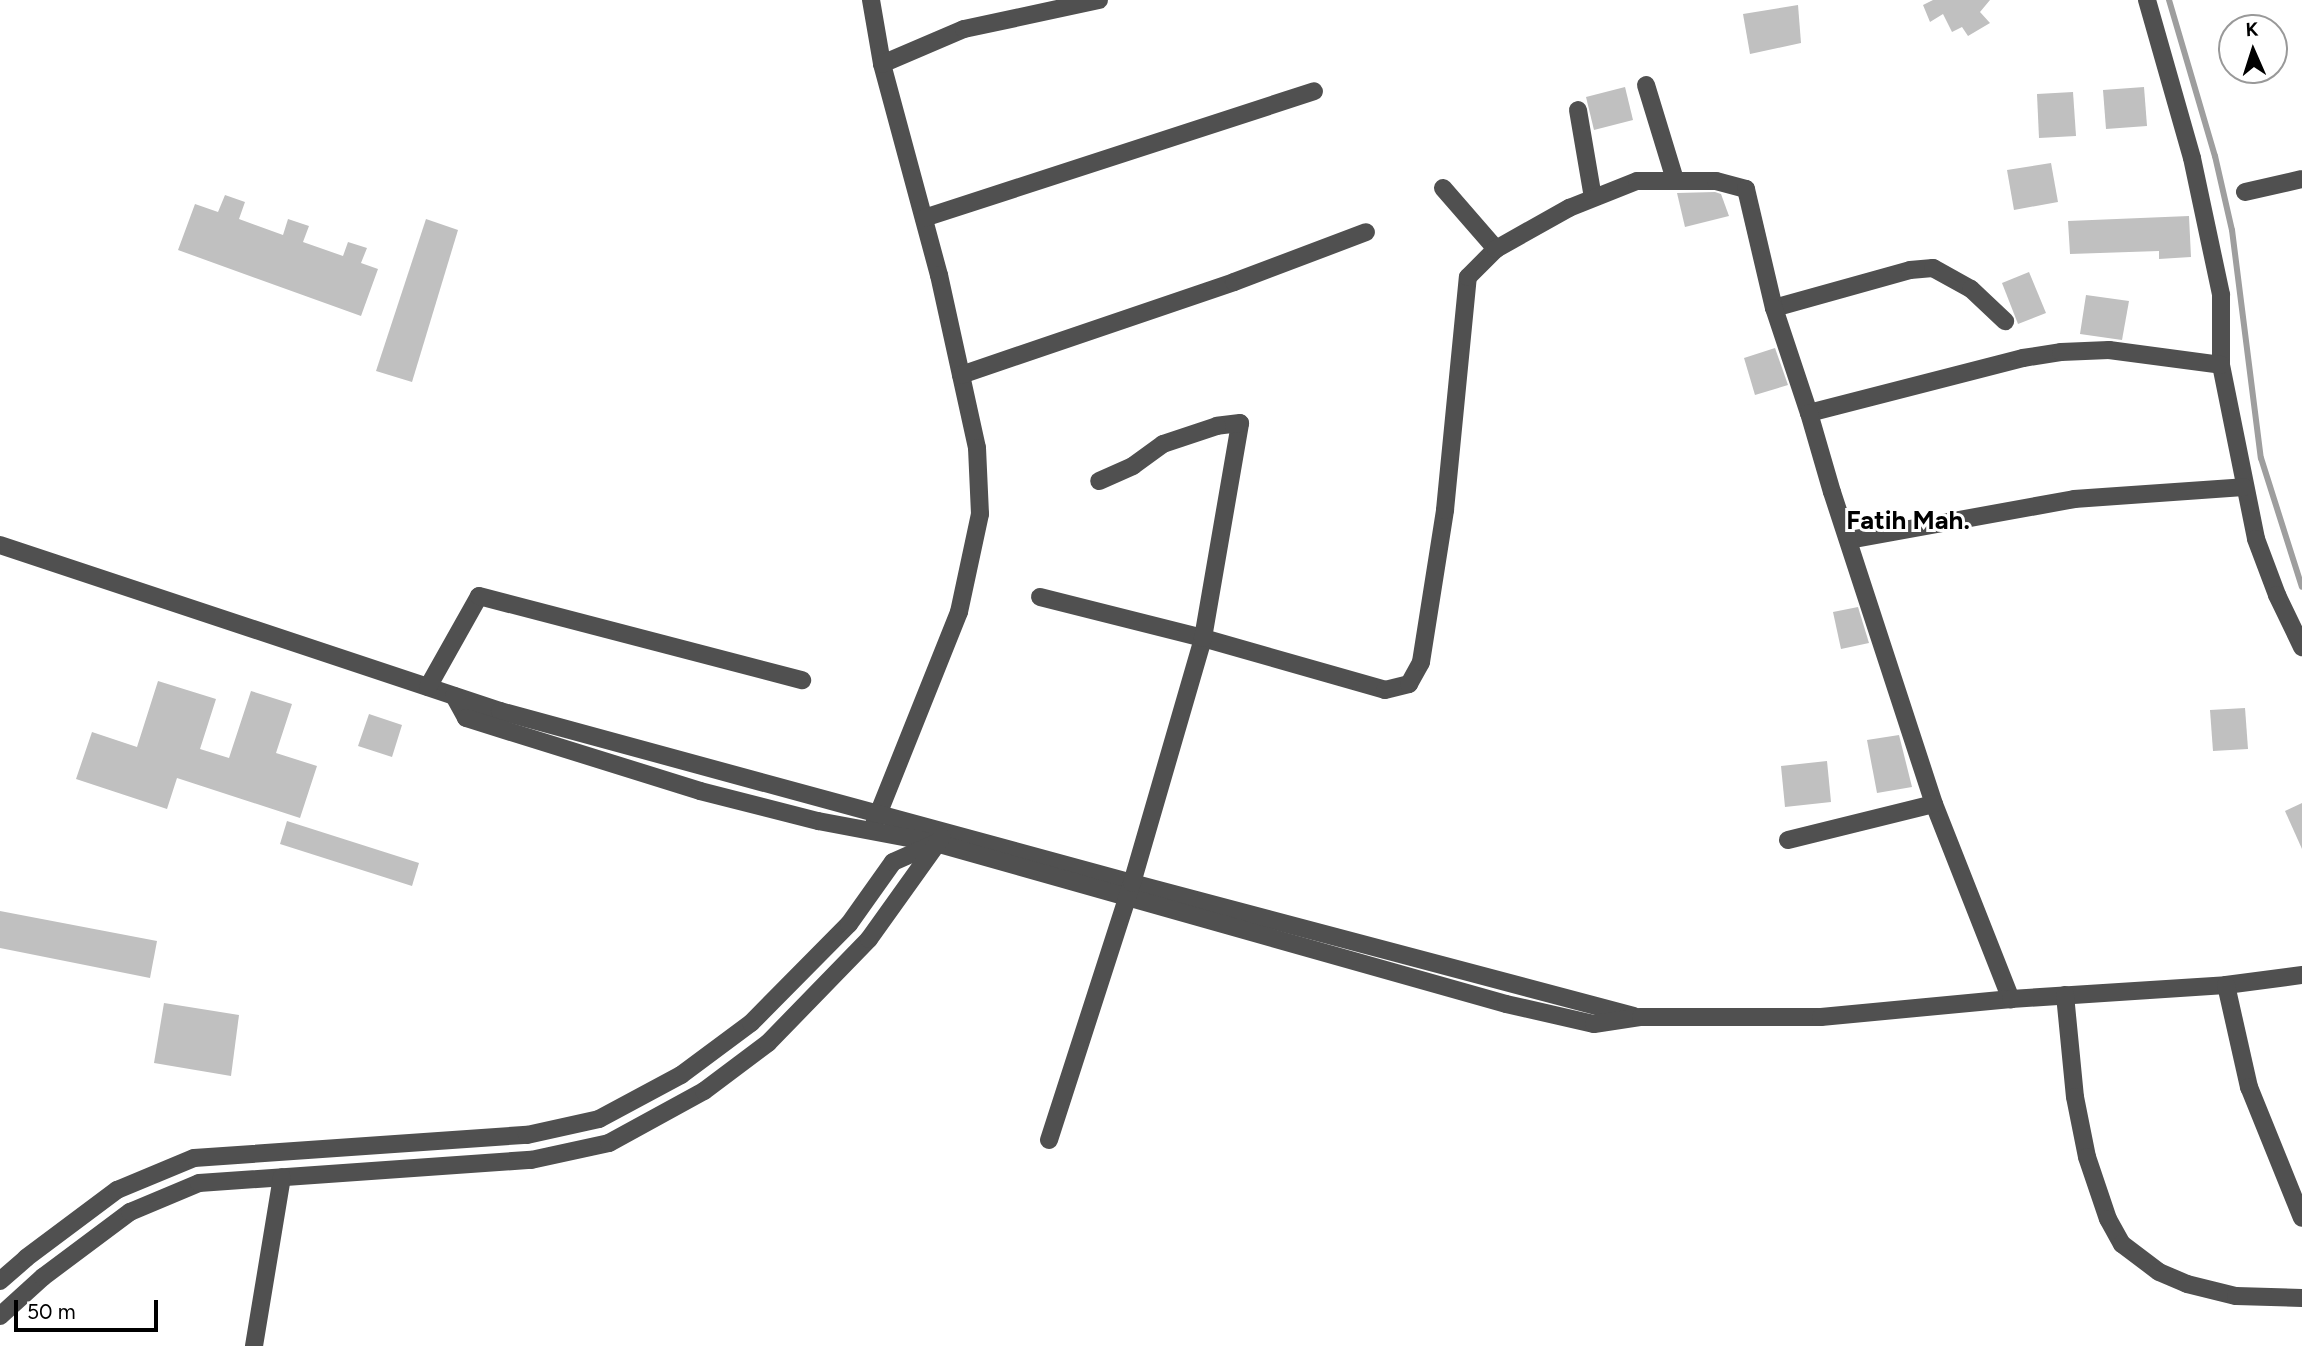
<!DOCTYPE html>
<style>
body{margin:0}
#map{position:relative;width:2302px;height:1346px;overflow:hidden;background:#fff;font-family:Figtree,sans-serif}
div>[style]{position:absolute}
.stream>*{height:6px;margin:-3px;padding:0 3px;transform-origin:3px;border-radius:3px;background:#9e9e9e}
.building>*{inset:0;background:#c0c0c0}
.minor>*{height:18px;margin:-9px;padding:0 9px;transform-origin:9px;border-radius:9px;background:#505050}
span{translate:-50% -50%;white-space:nowrap;text-align:center;line-height:1.15;-webkit-text-stroke:6px #fff;paint-order:stroke}
.district-label{font-size:26px;color:#000;font-weight:700}
.north{position:absolute;left:2218px;top:14px;width:70px;height:70px;box-sizing:border-box;background:#fff;border:2px solid #999;border-radius:50%;rotate:357deg;font-size:19px;font-weight:700;line-height:28px;text-align:center;color:#000}
.north::after{content:'';display:block;margin:auto;width:24px;height:32px;background:#000;clip-path:polygon(50% 0,100% 100%,50% 72%,0 100%)}
.scale{position:absolute;left:14px;top:1300px;width:144px;height:32px;box-sizing:border-box;border:4px solid #000;border-top:0;padding-left:9px;font-size:21px;line-height:24px;white-space:nowrap;color:#000;-webkit-text-stroke:5px #fff;paint-order:stroke}
</style>
<div id="map">
<div class="stream">
<div style="left:2169px;top:0;width:163px;rotate:73.6deg"></div>
<div style="left:2215px;top:156px;width:76px;rotate:77.1deg"></div>
<div style="left:2232px;top:230px;width:230px;rotate:82.8deg"></div>
<div style="left:2261px;top:458px;width:135px;rotate:72.4deg"></div>
</div>
<div class="building">
<div style="clip-path:polygon(1933px 0,1990px 0,1980px 12px,1990px 23px,1968px 36px,1962px 27px,1952px 32px,1943px 14px,1930px 22px,1923px 5px)"></div>
<div style="clip-path:polygon(1798px 5px,1801px 43px,1750px 54px,1743px 14px)"></div>
<div style="clip-path:polygon(1625px 87px,1633px 120px,1594px 130px,1586px 97px)"></div>
<div style="clip-path:polygon(2144px 87px,2147px 126px,2106px 129px,2103px 90px)"></div>
<div style="clip-path:polygon(2073px 92px,2076px 136px,2039px 138px,2037px 94px)"></div>
<div style="clip-path:polygon(2051px 163px,2058px 202px,2014px 210px,2007px 170px)"></div>
<div style="clip-path:polygon(1715px 192px,1721px 194px,1729px 216px,1685px 227px,1677px 193px)"></div>
<div style="clip-path:polygon(225px 195px,245px 202px,239px 219px,283px 235px,288px 219px,309px 226px,303px 242px,343px 256px,348px 242px,367px 248px,361px 263px,378px 269px,361px 316px,178px 250px,195px 204px,218px 212px)"></div>
<div style="clip-path:polygon(2189px 216px,2191px 257px,2159px 259px,2159px 251px,2070px 254px,2068px 221px)"></div>
<div style="clip-path:polygon(426px 219px,458px 230px,412px 382px,376px 371px)"></div>
<div style="clip-path:polygon(2029px 272px,2046px 313px,2018px 324px,2002px 283px)"></div>
<div style="clip-path:polygon(2086px 295px,2129px 301px,2122px 340px,2080px 334px)"></div>
<div style="clip-path:polygon(1775px 348px,1788px 385px,1755px 395px,1744px 358px)"></div>
<div style="clip-path:polygon(1858px 607px,1869px 643px,1841px 649px,1833px 612px)"></div>
<div style="clip-path:polygon(158px 681px,216px 699px,200px 749px,229px 758px,251px 691px,292px 704px,276px 753px,317px 766px,300px 818px,177px 778px,167px 809px,76px 779px,92px 732px,137px 747px)"></div>
<div style="clip-path:polygon(2245px 708px,2248px 749px,2213px 751px,2210px 710px)"></div>
<div style="clip-path:polygon(369px 714px,402px 725px,392px 757px,358px 746px)"></div>
<div style="clip-path:polygon(1899px 735px,1912px 787px,1877px 793px,1867px 740px)"></div>
<div style="clip-path:polygon(1827px 761px,1831px 802px,1785px 807px,1781px 766px)"></div>
<div style="clip-path:polygon(2302px 803px,2302px 849px,2285px 811px)"></div>
<div style="clip-path:polygon(287px 821px,419px 863px,412px 886px,280px 844px)"></div>
<div style="clip-path:polygon(0 911px,157px 941px,150px 978px,0 948px)"></div>
<div style="clip-path:polygon(164px 1003px,239px 1015px,231px 1076px,154px 1063px)"></div>
</div>
<div class="minor">
<div style="left:871px;top:0;width:65px;rotate:80.2deg"></div>
<div style="left:882px;top:64px;width:219px;rotate:74.9deg"></div>
<div style="left:939px;top:275px;width:177px;rotate:77.6deg"></div>
<div style="left:977px;top:448px;width:66px;rotate:87.4deg"></div>
<div style="left:980px;top:514px;width:100px;rotate:102.1deg"></div>
<div style="left:959px;top:612px;width:228px;rotate:111.8deg"></div>
<div style="left:2147px;top:0;width:164px;rotate:74.1deg"></div>
<div style="left:2192px;top:158px;width:140px;rotate:78deg"></div>
<div style="left:2221px;top:295px;width:70px;rotate:90deg"></div>
<div style="left:2221px;top:365px;width:177px;rotate:78.6deg"></div>
<div style="left:2256px;top:539px;width:60px;rotate:69.4deg"></div>
<div style="left:2277px;top:595px;width:58px;rotate:64.3deg"></div>
<div style="left:882px;top:64px;width:89px;rotate:-23.1deg"></div>
<div style="left:964px;top:29px;width:138px;rotate:-12.1deg"></div>
<div style="left:1646px;top:85px;width:99px;rotate:73deg"></div>
<div style="left:1578px;top:110px;width:89px;rotate:80.3deg"></div>
<div style="left:1443px;top:188px;width:81px;rotate:49deg"></div>
<div style="left:2245px;top:192px;width:58px;rotate:-12.8deg"></div>
<div style="left:924px;top:218px;width:410px;rotate:-18deg"></div>
<div style="left:1774px;top:308px;width:141px;rotate:-15.6deg"></div>
<div style="left:1910px;top:270px;width:23px;rotate:-5deg"></div>
<div style="left:1933px;top:268px;width:43px;rotate:28.9deg"></div>
<div style="left:1971px;top:289px;width:47px;rotate:43.3deg"></div>
<div style="left:961px;top:375px;width:288px;rotate:-18.8deg"></div>
<div style="left:1234px;top:282px;width:141px;rotate:-20.7deg"></div>
<div style="left:1809px;top:413px;width:221px;rotate:-14.4deg"></div>
<div style="left:2023px;top:358px;width:38px;rotate:-9deg"></div>
<div style="left:2061px;top:352px;width:48px;rotate:-2.4deg"></div>
<div style="left:2109px;top:350px;width:113px;rotate:7.6deg"></div>
<div style="left:1849px;top:540px;width:229px;rotate:-10.3deg"></div>
<div style="left:2074px;top:499px;width:170px;rotate:-4deg"></div>
<div style="left:0;top:545px;width:527px;rotate:18.37deg"></div>
<div style="left:500px;top:711px;width:655px;rotate:15.22deg"></div>
<div style="left:1132px;top:883px;width:519px;rotate:14.84deg"></div>
<div style="left:1040px;top:597px;width:168px;rotate:14.1deg"></div>
<div style="left:1203px;top:638px;width:189px;rotate:15.9deg"></div>
<div style="left:1385px;top:690px;width:25px;rotate:-14deg"></div>
<div style="left:1409px;top:684px;width:25px;rotate:-61deg"></div>
<div style="left:1421px;top:662px;width:154px;rotate:-81deg"></div>
<div style="left:1445px;top:510px;width:234px;rotate:-84.4deg"></div>
<div style="left:1468px;top:277px;width:40px;rotate:-45deg"></div>
<div style="left:1496px;top:249px;width:84px;rotate:-29.3deg"></div>
<div style="left:1569px;top:208px;width:73px;rotate:-21.7deg"></div>
<div style="left:1637px;top:181px;width:79px"></div>
<div style="left:1716px;top:181px;width:31px;rotate:15deg"></div>
<div style="left:1746px;top:189px;width:122px;rotate:76.8deg"></div>
<div style="left:1774px;top:308px;width:111px;rotate:71.6deg"></div>
<div style="left:1809px;top:413px;width:82px;rotate:73.8deg"></div>
<div style="left:1832px;top:492px;width:328px;rotate:71.9deg"></div>
<div style="left:1934px;top:804px;width:210px;rotate:68.5deg"></div>
<div style="left:428px;top:687px;width:104px;rotate:-60.7deg"></div>
<div style="left:479px;top:596px;width:334px;rotate:14.6deg"></div>
<div style="left:454px;top:696px;width:25px;rotate:61deg"></div>
<div style="left:466px;top:718px;width:245px;rotate:17.3deg"></div>
<div style="left:700px;top:791px;width:122px;rotate:14.3deg"></div>
<div style="left:818px;top:821px;width:120px;rotate:10.6deg"></div>
<div style="left:936px;top:843px;width:592px;rotate:15.77deg"></div>
<div style="left:1506px;top:1004px;width:90px;rotate:12.8deg"></div>
<div style="left:1594px;top:1024px;width:48px;rotate:-8.5deg"></div>
<div style="left:1641px;top:1017px;width:180px"></div>
<div style="left:1821px;top:1017px;width:191px;rotate:-5.4deg"></div>
<div style="left:2011px;top:999px;width:215px;rotate:-3.7deg"></div>
<div style="left:2226px;top:985px;width:77px;rotate:-7.5deg"></div>
<div style="left:1788px;top:840px;width:150px;rotate:-13.9deg"></div>
<div style="left:2226px;top:985px;width:105px;rotate:77.3deg"></div>
<div style="left:2249px;top:1087px;width:141px;rotate:68deg"></div>
<div style="left:2065px;top:995px;width:102px;rotate:84.4deg"></div>
<div style="left:2075px;top:1097px;width:61px;rotate:78.7deg"></div>
<div style="left:2087px;top:1157px;width:65px;rotate:71.3deg"></div>
<div style="left:2108px;top:1219px;width:29px;rotate:61deg"></div>
<div style="left:2122px;top:1244px;width:46px;rotate:37.1deg"></div>
<div style="left:2159px;top:1272px;width:30px;rotate:23deg"></div>
<div style="left:2187px;top:1284px;width:50px;rotate:13.8deg"></div>
<div style="left:2236px;top:1296px;width:66px;rotate:1.7deg"></div>
<div style="left:1049px;top:1140px;width:270px;rotate:-72.1deg"></div>
<div style="left:1132px;top:883px;width:255px;rotate:-73.8deg"></div>
<div style="left:1203px;top:638px;width:218px;rotate:-80.2deg"></div>
<div style="left:1240px;top:423px;width:23px;rotate:173deg"></div>
<div style="left:1217px;top:426px;width:57px;rotate:161.6deg"></div>
<div style="left:1163px;top:444px;width:37px;rotate:144deg"></div>
<div style="left:1133px;top:466px;width:37px;rotate:156deg"></div>
<div style="left:0;top:1281px;width:35px;rotate:-41deg"></div>
<div style="left:26px;top:1258px;width:114px;rotate:-36.8deg"></div>
<div style="left:117px;top:1190px;width:83px;rotate:-22.6deg"></div>
<div style="left:194px;top:1158px;width:334px;rotate:-4deg"></div>
<div style="left:527px;top:1135px;width:74px;rotate:-12.5deg"></div>
<div style="left:599px;top:1119px;width:93px;rotate:-28.2deg"></div>
<div style="left:681px;top:1075px;width:87px;rotate:-36.6deg"></div>
<div style="left:751px;top:1023px;width:139px;rotate:-45.3deg"></div>
<div style="left:849px;top:924px;width:76px;rotate:-54.6deg"></div>
<div style="left:893px;top:862px;width:47px;rotate:-23.8deg"></div>
<div style="left:0;top:1316px;width:58px;rotate:-42.2deg"></div>
<div style="left:43px;top:1277px;width:109px;rotate:-36.8deg"></div>
<div style="left:130px;top:1212px;width:75px;rotate:-22.8deg"></div>
<div style="left:199px;top:1183px;width:333px;rotate:-4deg"></div>
<div style="left:531px;top:1160px;width:80px;rotate:-12.3deg"></div>
<div style="left:609px;top:1143px;width:108px;rotate:-28.7deg"></div>
<div style="left:704px;top:1091px;width:80px;rotate:-36.9deg"></div>
<div style="left:768px;top:1043px;width:145px;rotate:-45.8deg"></div>
<div style="left:869px;top:939px;width:125px;rotate:-54.4deg"></div>
<div style="left:254px;top:1346px;width:171px;rotate:-80.6deg"></div>
</div>
<div class="district-label">
<span style="left:1908px;top:521px">Fatih Mah.</span>
</div>
<div class="north">K</div>
<div class="scale">50 m</div>
</div>
